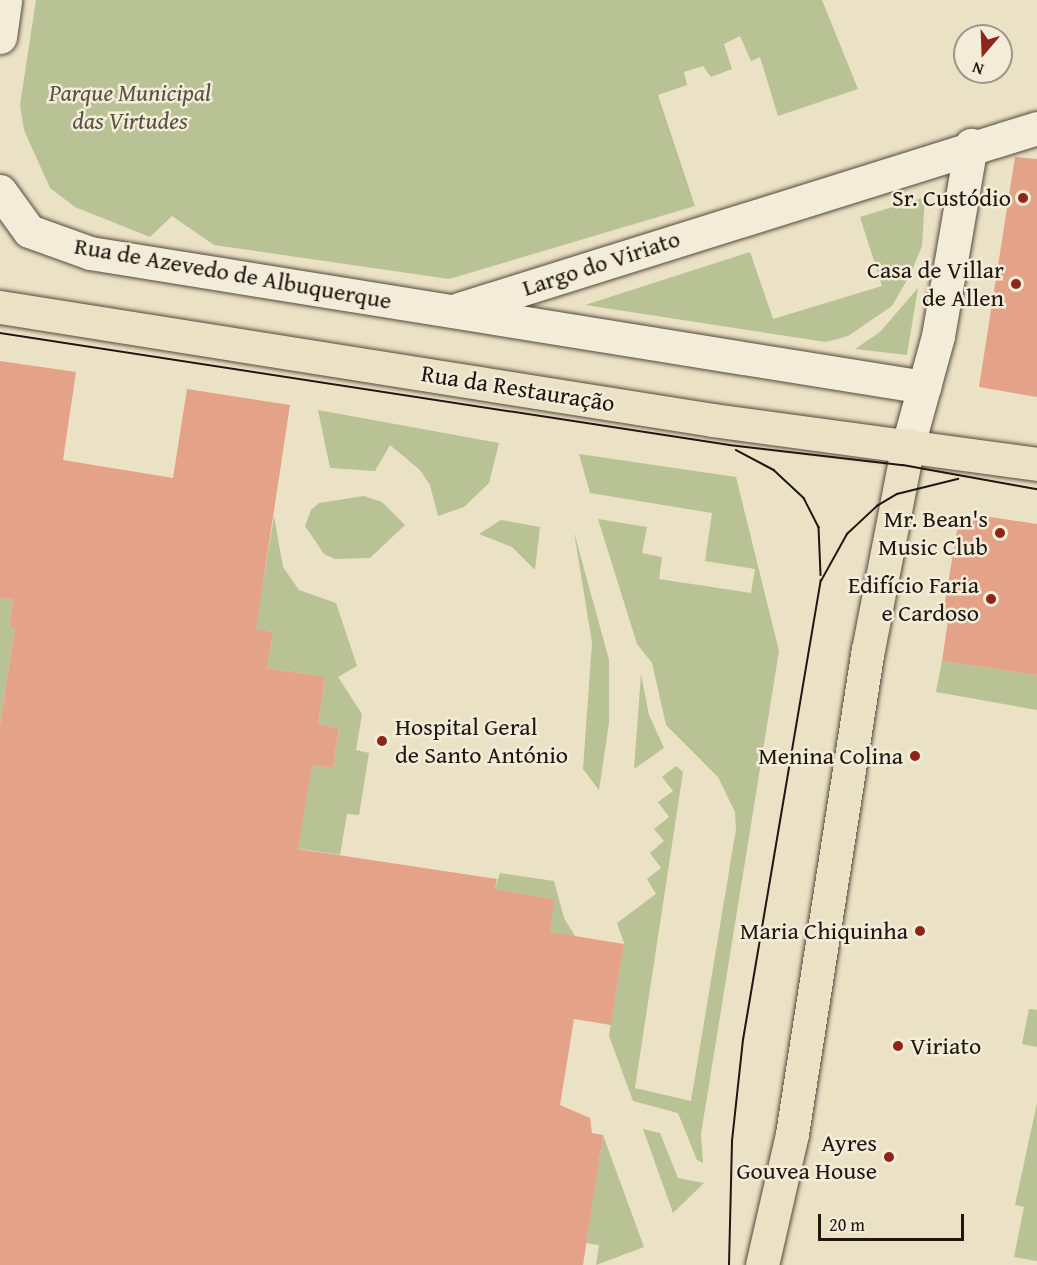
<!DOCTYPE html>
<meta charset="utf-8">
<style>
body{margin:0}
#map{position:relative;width:1037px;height:1265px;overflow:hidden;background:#ebe1c4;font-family:"Gentium Book Plus",serif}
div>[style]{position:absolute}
.green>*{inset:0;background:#b8c294}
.building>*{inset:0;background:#e4a388}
.roads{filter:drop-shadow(0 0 2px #54493d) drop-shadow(0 0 2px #54493d)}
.minor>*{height:33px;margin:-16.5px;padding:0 16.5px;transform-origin:16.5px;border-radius:16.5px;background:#f2ecd9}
.major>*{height:33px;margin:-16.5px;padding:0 16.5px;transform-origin:16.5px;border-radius:16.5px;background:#ebe1c4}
.tram>*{height:1.5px;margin:-0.75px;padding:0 0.75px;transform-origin:0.75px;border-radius:0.75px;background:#211610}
.dots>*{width:16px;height:16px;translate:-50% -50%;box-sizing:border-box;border:3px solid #f2ecd9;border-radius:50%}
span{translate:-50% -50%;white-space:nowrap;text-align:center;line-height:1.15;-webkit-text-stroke:5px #f2ecd9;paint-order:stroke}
.park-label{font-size:24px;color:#56523e;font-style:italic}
.poi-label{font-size:24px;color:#211610}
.right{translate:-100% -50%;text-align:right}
.left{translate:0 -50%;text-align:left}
.street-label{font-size:24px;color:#211610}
.north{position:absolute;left:953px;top:24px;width:60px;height:60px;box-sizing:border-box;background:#f2ecd9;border:2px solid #9e9689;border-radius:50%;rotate:199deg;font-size:16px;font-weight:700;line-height:24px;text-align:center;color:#211610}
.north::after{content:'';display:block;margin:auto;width:21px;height:27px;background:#8f2418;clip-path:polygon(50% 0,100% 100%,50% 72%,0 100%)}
.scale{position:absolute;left:818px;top:1214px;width:146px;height:27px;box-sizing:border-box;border:3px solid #211610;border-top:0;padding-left:8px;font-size:18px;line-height:21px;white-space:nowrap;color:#211610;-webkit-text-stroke:4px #f2ecd9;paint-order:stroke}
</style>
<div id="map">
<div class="green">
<div style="clip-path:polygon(36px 0,822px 0,858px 89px,778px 116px,760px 57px,751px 61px,740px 36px,724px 44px,732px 69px,711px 77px,703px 66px,684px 72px,687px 85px,658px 95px,695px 206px,449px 279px,214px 245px,172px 216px,150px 237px,75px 207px,50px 188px,24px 130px,20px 105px)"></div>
<div style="clip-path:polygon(925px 197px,922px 246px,910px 275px,892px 306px,848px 336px,826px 342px,585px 305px,750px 252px,773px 319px,882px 286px,860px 217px)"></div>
<div style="clip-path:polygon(918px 288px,907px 355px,855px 349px,880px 332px)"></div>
<div style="clip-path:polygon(318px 410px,499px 443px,489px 483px,464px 507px,438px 516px,430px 485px,420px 470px,390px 445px,375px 471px,330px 468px)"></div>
<div style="clip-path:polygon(579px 454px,736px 477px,779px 651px,701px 1134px,703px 1163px,697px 1160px,678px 1113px,633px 1101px,609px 1036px,624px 943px,617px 923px,656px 894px,647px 879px,661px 868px,650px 853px,664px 841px,654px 829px,669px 817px,658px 802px,673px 791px,662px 777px,676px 766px,683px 772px,635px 1088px,691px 1101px,736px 829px,735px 812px,718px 777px,666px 725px,652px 663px,637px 644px,598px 519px,647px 527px,642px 553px,662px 557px,659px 579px,751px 593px,755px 569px,705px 561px,712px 513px,590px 493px)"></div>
<div style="clip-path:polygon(364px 496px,382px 502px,405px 525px,370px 558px,335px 559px,324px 554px,305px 526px,311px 510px,319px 503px)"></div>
<div style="clip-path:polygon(274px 516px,283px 567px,299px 590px,336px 603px,357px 666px,338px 677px,362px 714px,356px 750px,369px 753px,359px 815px,347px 814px,340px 855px,153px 826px,312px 765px,333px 768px,339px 728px,318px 724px,325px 677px,267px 668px,273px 632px,242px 627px,254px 589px,262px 589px)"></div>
<div style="clip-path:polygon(501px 520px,540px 527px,535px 570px,512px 547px,479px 534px)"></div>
<div style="clip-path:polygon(574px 532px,609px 660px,609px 723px,599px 790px,583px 769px,592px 643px)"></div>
<div style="clip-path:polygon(0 598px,13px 600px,9px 627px,15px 628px,0 725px)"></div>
<div style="clip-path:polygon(942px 661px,1037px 675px,1037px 710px,936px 692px)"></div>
<div style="clip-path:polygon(641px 674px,649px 715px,664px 748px,634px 769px)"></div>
<div style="clip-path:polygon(500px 873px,554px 881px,564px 918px,575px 936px,573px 947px,543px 943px,554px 899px,495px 889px)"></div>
<div style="clip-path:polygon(1029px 1009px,1037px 1010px,1037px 1047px,1022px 1044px)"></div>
<div style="clip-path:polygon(1037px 1103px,1037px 1261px,1014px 1257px,1024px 1207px,1015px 1205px)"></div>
<div style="clip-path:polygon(643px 1129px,660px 1133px,678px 1178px,704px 1183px,673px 1213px)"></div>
<div style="clip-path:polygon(603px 1135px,644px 1247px,596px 1265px,599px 1245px,586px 1243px)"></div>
</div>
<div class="building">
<div style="clip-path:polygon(1015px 157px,1037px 159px,1037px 397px,979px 387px)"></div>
<div style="clip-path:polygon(0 361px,76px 372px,63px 460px,173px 478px,187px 389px,290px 405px,256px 629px,273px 632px,267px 668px,325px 677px,318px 724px,339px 728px,333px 768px,312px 765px,298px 849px,497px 879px,495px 889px,554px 899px,550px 932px,624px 944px,611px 1025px,574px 1019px,560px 1105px,590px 1118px,592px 1133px,603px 1135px,583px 1265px,0 1265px,0 725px,15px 628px,9px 627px,13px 600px,0 598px)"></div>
<div style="clip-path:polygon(977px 515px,1037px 524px,1037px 675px,942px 661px,948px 620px,942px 620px,957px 529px)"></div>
</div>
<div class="roads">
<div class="minor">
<div style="left:0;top:37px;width:37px;rotate:-82deg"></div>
<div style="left:0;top:191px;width:49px;rotate:54.1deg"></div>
<div style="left:29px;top:231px;width:65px;rotate:19.8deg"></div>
<div style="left:90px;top:253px;width:845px;rotate:9.13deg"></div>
<div style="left:459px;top:309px;width:606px;rotate:-17.39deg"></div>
<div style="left:908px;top:445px;width:113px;rotate:-74.6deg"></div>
<div style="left:938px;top:336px;width:194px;rotate:-80.2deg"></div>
</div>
<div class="major">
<div style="left:0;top:307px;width:722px;rotate:9.01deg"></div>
<div style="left:713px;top:420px;width:327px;rotate:7.7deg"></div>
<div style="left:762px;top:1265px;width:134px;rotate:-77.1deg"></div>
<div style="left:792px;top:1134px;width:490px;rotate:-81.1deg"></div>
<div style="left:868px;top:650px;width:209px;rotate:-79deg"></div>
</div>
</div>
<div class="tram">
<div style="left:0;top:333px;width:738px;rotate:8.73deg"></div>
<div style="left:729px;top:445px;width:175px;rotate:6.6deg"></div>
<div style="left:903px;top:465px;width:136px;rotate:10.2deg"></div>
<div style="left:736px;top:450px;width:43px;rotate:27.8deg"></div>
<div style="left:774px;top:470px;width:41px;rotate:43deg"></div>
<div style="left:804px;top:498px;width:33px;rotate:63deg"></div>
<div style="left:819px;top:527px;width:48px;rotate:87.6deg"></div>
<div style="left:729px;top:1265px;width:124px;rotate:-88.6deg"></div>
<div style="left:732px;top:1141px;width:102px;rotate:-83.8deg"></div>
<div style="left:743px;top:1040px;width:466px;rotate:-80.4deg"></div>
<div style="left:821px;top:581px;width:54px;rotate:-61deg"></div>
<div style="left:847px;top:534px;width:41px;rotate:-43deg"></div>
<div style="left:877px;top:506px;width:23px;rotate:-31deg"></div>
<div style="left:897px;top:494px;width:63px;rotate:-13.8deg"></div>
</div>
<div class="dots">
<div style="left:1023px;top:198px;background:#8f2418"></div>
<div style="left:1016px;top:284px;background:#8f2418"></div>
<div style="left:1000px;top:533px;background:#8f2418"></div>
<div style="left:991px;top:599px;background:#8f2418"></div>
<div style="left:382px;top:741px;background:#8f2418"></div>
<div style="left:915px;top:756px;background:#8f2418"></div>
<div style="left:920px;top:931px;background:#8f2418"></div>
<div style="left:898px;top:1046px;background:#8f2418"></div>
<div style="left:889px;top:1157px;background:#8f2418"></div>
</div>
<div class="park-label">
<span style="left:130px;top:107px">Parque Municipal<br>das Virtudes</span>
</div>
<div class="poi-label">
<span class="right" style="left:1011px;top:198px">Sr. Custódio</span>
<span class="right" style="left:1004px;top:284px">Casa de Villar<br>de Allen</span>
<span class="right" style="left:988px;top:533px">Mr. Bean's<br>Music Club</span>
<span class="right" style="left:979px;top:599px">Edifício Faria<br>e Cardoso</span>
<span class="left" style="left:395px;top:741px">Hospital Geral<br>de Santo António</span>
<span class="right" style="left:903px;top:756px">Menina Colina</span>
<span class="right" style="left:908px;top:931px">Maria Chiquinha</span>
<span class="left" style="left:910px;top:1046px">Viriato</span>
<span class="right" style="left:877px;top:1157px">Ayres<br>Gouvea House</span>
</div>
<div class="street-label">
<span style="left:601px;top:263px;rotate:-18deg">Largo do Viriato</span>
<span style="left:233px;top:273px;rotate:10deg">Rua de Azevedo de Albuquerque</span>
<span style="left:518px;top:388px;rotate:9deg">Rua da Restauração</span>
</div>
<div class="north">N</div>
<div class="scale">20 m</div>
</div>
